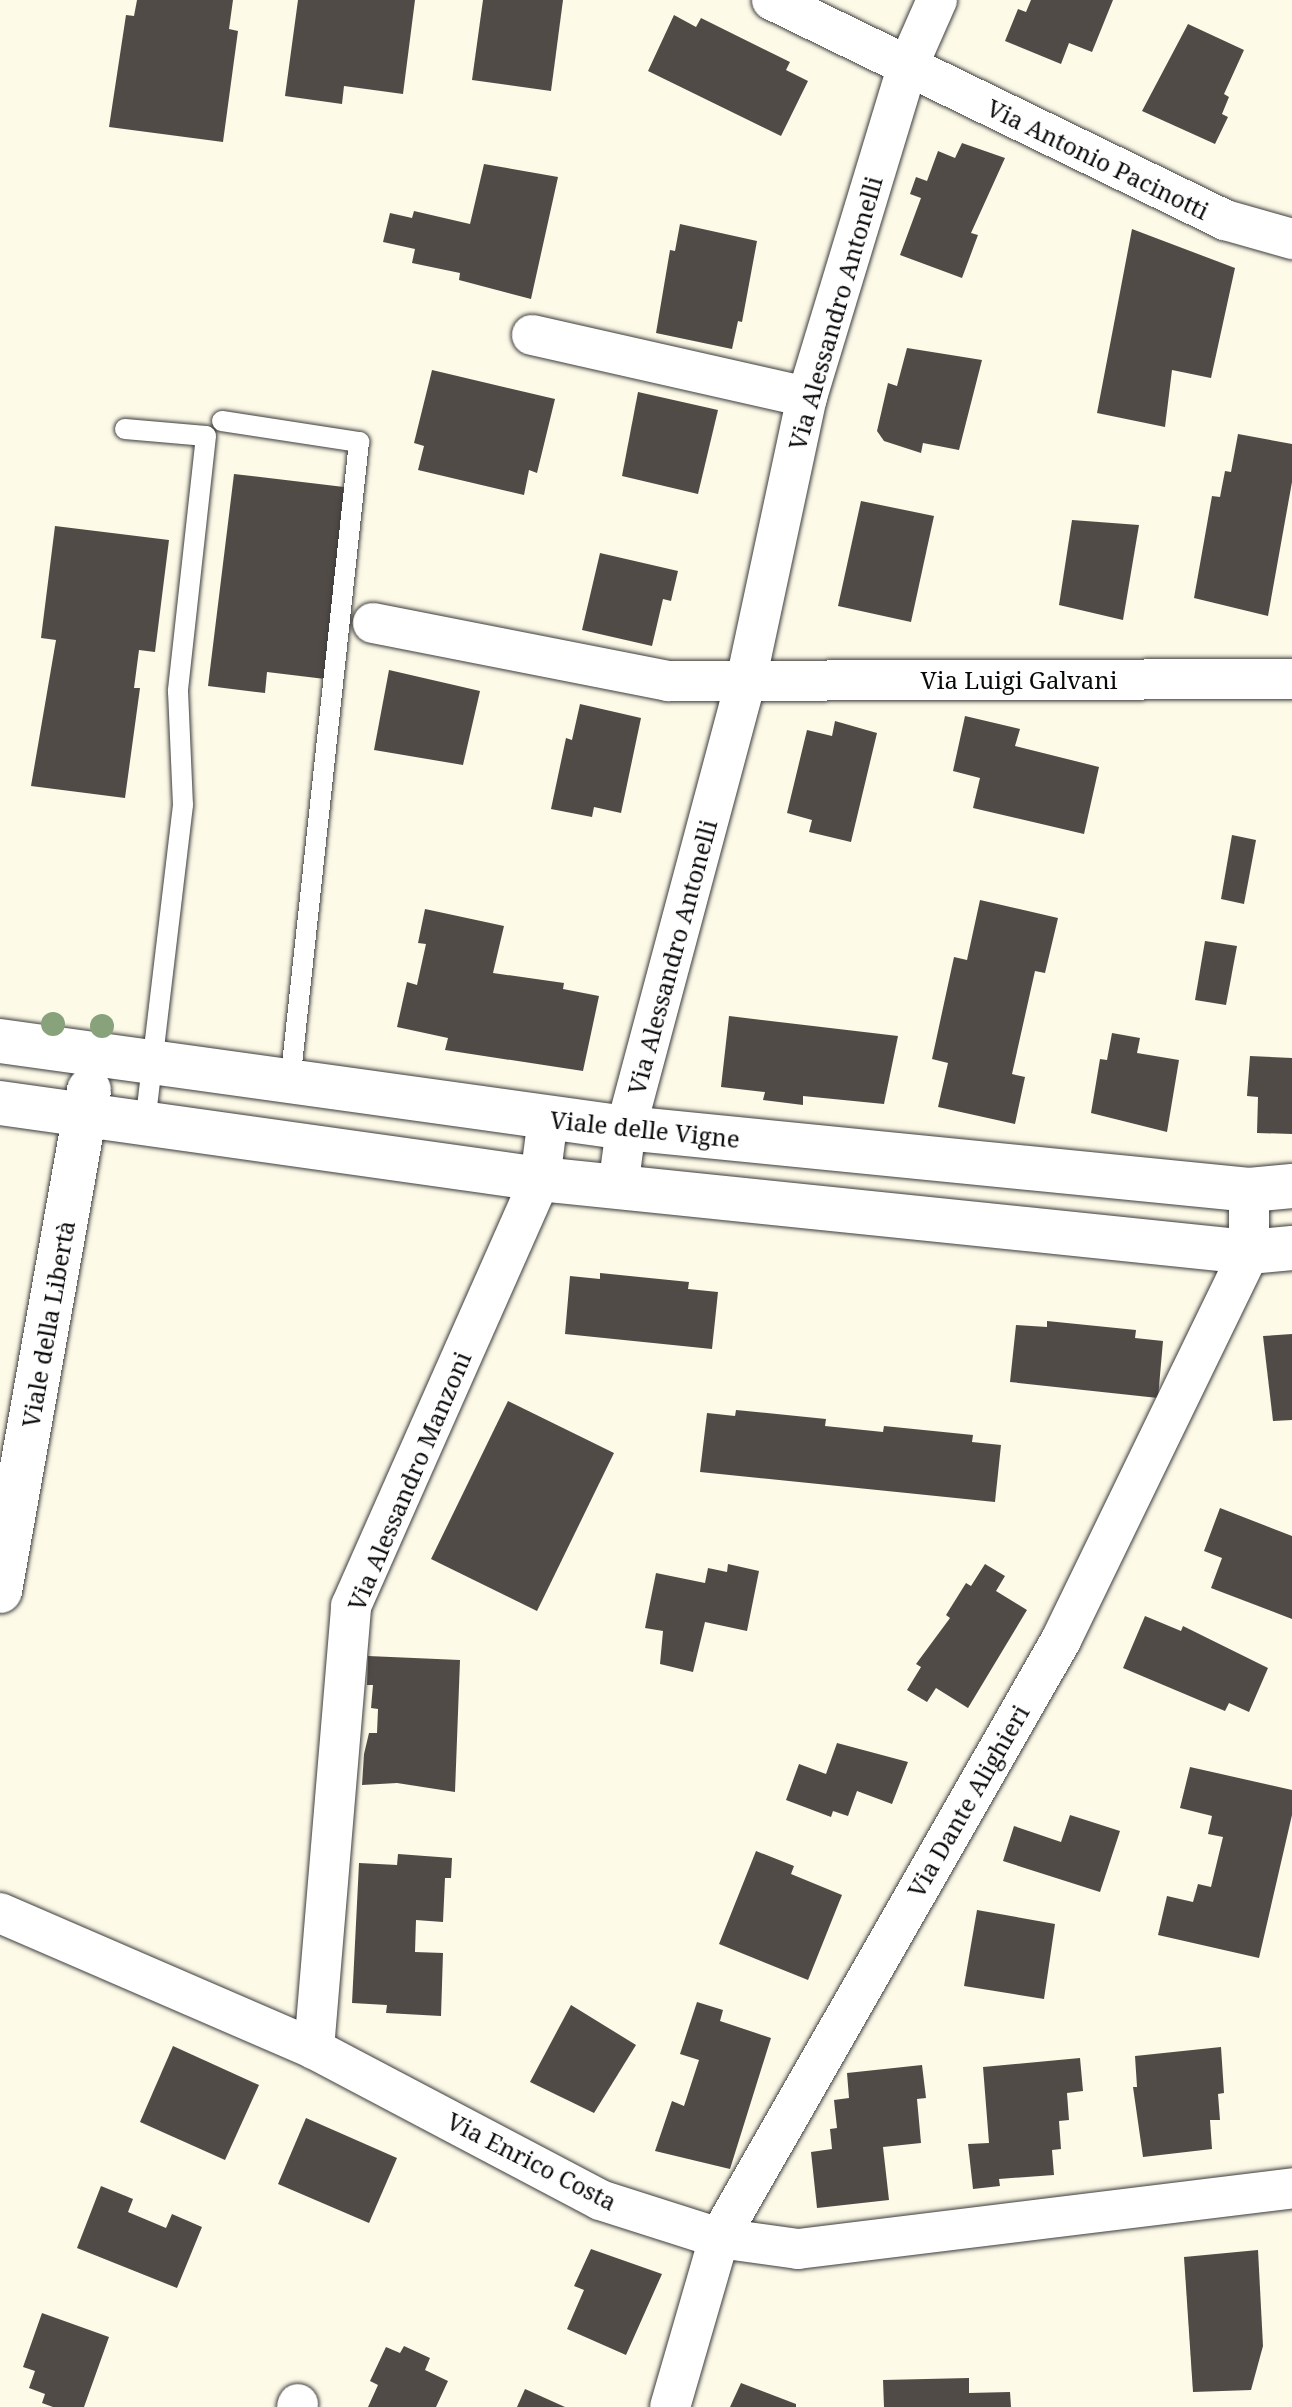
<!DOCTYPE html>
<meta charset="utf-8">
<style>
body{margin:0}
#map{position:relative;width:1292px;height:2407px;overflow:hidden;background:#fdfae8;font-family:"Noto Serif",serif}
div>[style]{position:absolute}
.building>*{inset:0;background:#514b47}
.roads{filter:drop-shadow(0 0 2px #3c3c3c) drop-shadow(0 0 2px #3c3c3c)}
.service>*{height:20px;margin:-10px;padding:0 10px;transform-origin:10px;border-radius:10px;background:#fff}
.minor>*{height:40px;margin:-20px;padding:0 20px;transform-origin:20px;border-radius:20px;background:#fff}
.tertiary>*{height:44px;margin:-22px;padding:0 22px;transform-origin:22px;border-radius:22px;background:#fff}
.trees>*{width:24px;height:24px;margin:-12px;border-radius:50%;background:#88a27b}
span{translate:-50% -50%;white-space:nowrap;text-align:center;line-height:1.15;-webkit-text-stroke:8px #fff;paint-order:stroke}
.street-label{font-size:24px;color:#090909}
</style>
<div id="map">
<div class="building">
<div style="clip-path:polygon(137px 0,233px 0,229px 29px,238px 31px,223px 142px,109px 127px,126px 15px,134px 16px)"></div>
<div style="clip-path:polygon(298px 0,415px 0,403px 94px,344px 86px,342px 104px,285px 96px)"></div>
<div style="clip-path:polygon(483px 0,563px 0,551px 91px,472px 80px)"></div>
<div style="clip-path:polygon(1031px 0,1113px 0,1092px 52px,1069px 43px,1061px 64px,1005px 41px,1018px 9px,1026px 12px)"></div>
<div style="clip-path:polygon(674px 15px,696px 27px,701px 18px,790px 62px,786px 70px,808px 81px,781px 136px,648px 71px)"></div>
<div style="clip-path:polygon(1188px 24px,1244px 50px,1224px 94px,1229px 97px,1222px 114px,1228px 117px,1215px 144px,1142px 111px)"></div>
<div style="clip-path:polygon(962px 143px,1005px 158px,971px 233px,978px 235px,962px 278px,900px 255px,921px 198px,910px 194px,916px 177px,927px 181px,938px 151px,955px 158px)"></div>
<div style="clip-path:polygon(484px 164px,558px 177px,531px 299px,459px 280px,460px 273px,412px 263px,415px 249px,383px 242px,390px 213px,412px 218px,414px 211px,470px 224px)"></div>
<div style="clip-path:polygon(680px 224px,757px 241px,742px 322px,738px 321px,732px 349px,656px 333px,670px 250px,675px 251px)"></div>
<div style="clip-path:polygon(1132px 229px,1235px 268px,1211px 378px,1172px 370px,1165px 427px,1097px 413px)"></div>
<div style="clip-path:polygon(907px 348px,982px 360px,959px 450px,923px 443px,921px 453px,884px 441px,877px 431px,888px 383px,897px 386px)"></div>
<div style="clip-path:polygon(432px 370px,555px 399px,537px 473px,529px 470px,524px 495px,418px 470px,424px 446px,414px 443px)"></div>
<div style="clip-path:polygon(638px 392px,718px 410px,698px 494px,622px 476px)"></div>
<div style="clip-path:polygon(1238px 434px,1292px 444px,1292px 482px,1268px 616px,1194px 598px,1212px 496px,1220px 497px,1225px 471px,1231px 472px)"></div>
<div style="clip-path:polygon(234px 474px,344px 487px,325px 679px,267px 672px,265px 693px,208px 686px)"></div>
<div style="clip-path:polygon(861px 501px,934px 516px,911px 622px,838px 606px)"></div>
<div style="clip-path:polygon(1072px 520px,1139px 525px,1123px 620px,1059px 605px)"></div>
<div style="clip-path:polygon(55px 526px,169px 540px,155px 652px,139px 650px,134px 688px,140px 688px,125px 798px,31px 786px,56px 640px,41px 638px)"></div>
<div style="clip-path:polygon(600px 553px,678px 571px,671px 601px,663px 599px,652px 646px,582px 630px)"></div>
<div style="clip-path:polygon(389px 670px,480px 691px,463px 765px,374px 750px)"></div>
<div style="clip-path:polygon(580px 704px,641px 718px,621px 813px,594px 807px,592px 817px,551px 809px,566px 738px,572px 740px)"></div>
<div style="clip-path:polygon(965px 716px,1020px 729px,1015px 746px,1099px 767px,1084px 834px,973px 808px,980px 778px,953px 771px)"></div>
<div style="clip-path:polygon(835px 721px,877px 733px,851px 842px,809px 832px,812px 820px,787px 813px,807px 730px,832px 736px)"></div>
<div style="clip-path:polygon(1232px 835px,1256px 840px,1244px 904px,1221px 899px)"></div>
<div style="clip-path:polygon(980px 900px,1058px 918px,1045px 973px,1035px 971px,1012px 1074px,1025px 1077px,1015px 1124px,938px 1107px,948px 1063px,932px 1059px,954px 957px,967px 960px)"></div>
<div style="clip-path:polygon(425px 909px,504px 926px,493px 973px,564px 983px,563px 989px,599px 996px,583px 1071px,445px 1050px,448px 1038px,397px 1027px,407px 982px,417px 985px,426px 944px,418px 943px)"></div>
<div style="clip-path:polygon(1205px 941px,1237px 946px,1226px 1005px,1195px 1000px)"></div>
<div style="clip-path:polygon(729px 1016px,898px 1036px,884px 1104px,803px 1096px,803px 1105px,763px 1100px,765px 1092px,721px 1087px)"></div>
<div style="clip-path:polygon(1112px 1033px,1140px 1038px,1137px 1053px,1179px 1060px,1167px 1132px,1091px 1113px,1100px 1059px,1107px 1060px)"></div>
<div style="clip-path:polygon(1250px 1056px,1292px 1058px,1292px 1134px,1257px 1133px,1258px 1097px,1247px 1096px)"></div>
<div style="clip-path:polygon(600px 1273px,689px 1282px,688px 1289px,718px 1292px,712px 1349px,565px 1334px,570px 1276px,600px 1279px)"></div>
<div style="clip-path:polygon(1047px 1321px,1136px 1330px,1135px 1338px,1163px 1341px,1158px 1398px,1010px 1382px,1016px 1325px,1047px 1327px)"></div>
<div style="clip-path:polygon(1292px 1334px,1292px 1420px,1273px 1421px,1263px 1336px)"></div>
<div style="clip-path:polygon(508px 1401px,614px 1453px,537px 1611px,431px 1559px)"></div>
<div style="clip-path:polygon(736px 1410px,826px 1419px,825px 1426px,883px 1432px,884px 1426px,973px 1435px,972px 1442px,1001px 1445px,995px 1502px,700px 1472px,707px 1413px,735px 1416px)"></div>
<div style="clip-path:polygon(1220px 1508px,1292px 1536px,1292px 1619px,1211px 1588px,1222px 1558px,1204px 1551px)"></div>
<div style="clip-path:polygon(728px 1564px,759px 1571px,747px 1631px,705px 1622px,693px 1672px,660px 1664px,663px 1631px,645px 1628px,656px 1573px,705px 1583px,708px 1568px,727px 1572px)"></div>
<div style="clip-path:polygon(985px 1564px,1005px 1576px,996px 1591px,1027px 1610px,968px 1708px,936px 1688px,927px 1702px,907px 1690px,921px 1667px,916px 1664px,950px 1618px,946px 1615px,966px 1583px,971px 1586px)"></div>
<div style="clip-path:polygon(1145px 1616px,1181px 1631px,1183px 1626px,1268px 1668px,1249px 1712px,1229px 1703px,1225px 1711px,1123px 1668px)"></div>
<div style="clip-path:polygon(368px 1656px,460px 1660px,455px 1792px,397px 1783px,362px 1785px,364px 1754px,369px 1733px,377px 1733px,378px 1709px,371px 1708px,373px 1685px,367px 1685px)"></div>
<div style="clip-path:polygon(837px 1743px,908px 1762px,892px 1804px,857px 1791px,848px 1816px,833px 1811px,831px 1817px,786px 1800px,799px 1764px,826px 1774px)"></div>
<div style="clip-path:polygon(1190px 1767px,1292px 1790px,1292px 1815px,1259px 1958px,1158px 1935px,1167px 1896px,1193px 1902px,1198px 1884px,1211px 1887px,1223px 1837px,1208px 1834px,1212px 1816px,1180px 1808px)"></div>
<div style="clip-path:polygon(1070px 1815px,1120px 1831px,1100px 1892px,1003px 1861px,1014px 1826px,1061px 1842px)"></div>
<div style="clip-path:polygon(756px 1851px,794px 1866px,791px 1874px,842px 1895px,808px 1980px,719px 1944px)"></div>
<div style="clip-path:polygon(398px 1854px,452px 1858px,451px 1878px,445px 1878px,443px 1922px,416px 1920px,415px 1952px,443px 1953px,441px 2016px,386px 2013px,387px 2005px,352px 2003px,359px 1863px,397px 1865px)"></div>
<div style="clip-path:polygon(977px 1910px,1055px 1924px,1044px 1999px,964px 1986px)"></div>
<div style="clip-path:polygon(697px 2002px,723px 2010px,720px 2021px,771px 2038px,730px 2169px,655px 2151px,672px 2101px,684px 2106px,699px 2060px,680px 2054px)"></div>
<div style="clip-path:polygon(571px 2005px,636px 2045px,594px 2113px,530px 2082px)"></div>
<div style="clip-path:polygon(173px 2046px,259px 2085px,225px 2160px,140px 2122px)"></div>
<div style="clip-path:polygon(1221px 2047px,1224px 2093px,1218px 2094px,1220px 2120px,1210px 2120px,1212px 2149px,1143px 2157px,1133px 2087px,1137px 2087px,1135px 2056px)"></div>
<div style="clip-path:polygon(1080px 2058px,1083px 2091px,1067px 2093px,1069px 2120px,1059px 2121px,1061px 2149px,1052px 2150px,1054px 2175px,999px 2179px,1000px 2186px,973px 2189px,968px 2144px,989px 2143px,983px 2067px)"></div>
<div style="clip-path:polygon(922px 2065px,926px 2098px,917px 2099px,921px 2143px,883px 2147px,889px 2200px,817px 2208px,811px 2152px,832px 2149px,830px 2129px,837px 2128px,834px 2100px,849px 2098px,847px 2073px)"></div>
<div style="clip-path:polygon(306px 2118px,397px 2158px,369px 2223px,278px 2184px)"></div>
<div style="clip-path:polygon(101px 2186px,133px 2199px,128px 2212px,166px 2228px,172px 2214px,202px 2227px,177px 2288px,77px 2248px)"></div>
<div style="clip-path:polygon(591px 2249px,662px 2274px,626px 2355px,567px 2329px,584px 2290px,574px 2286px)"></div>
<div style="clip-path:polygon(1258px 2250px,1263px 2346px,1251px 2390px,1193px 2392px,1184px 2257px)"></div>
<div style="clip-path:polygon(42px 2313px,109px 2337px,84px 2407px,53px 2407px,42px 2403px,45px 2394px,29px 2388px,35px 2371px,23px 2367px)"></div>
<div style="clip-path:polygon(404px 2346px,430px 2358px,425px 2370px,448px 2381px,436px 2407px,368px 2407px,378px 2385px,370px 2381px,386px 2347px,400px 2353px)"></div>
<div style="clip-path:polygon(969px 2378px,969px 2393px,1010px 2392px,1011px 2407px,884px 2407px,883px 2380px)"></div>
<div style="clip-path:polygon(741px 2383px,796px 2404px,796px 2407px,730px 2407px)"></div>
<div style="clip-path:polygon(525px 2389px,565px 2407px,517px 2407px)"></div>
</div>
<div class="roads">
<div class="service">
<div style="left:222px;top:421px;width:139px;rotate:8.7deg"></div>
<div style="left:359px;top:442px;width:645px;rotate:96.14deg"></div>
<div style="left:125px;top:429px;width:81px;rotate:4.9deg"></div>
<div style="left:206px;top:436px;width:257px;rotate:96.3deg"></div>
<div style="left:178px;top:691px;width:114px;rotate:87.5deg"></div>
<div style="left:183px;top:805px;width:322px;rotate:96.8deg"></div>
</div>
<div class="minor">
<div style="left:772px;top:0;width:504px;rotate:25.9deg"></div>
<div style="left:1225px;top:220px;width:70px;rotate:15.8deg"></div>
<div style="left:532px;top:335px;width:282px;rotate:12.7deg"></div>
<div style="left:373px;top:623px;width:301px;rotate:11.1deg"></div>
<div style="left:668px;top:681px;width:624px;rotate:-0.18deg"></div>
<div style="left:618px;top:1188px;width:61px;rotate:-82.4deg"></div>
<div style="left:626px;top:1128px;width:463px;rotate:-75deg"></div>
<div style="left:746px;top:681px;width:290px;rotate:-77.9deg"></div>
<div style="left:807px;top:397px;width:344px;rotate:-73.1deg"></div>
<div style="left:907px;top:68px;width:74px;rotate:-66.2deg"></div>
<div style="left:0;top:1913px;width:342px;rotate:23.4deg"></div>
<div style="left:314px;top:2049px;width:323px;rotate:27.8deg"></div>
<div style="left:600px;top:2200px;width:125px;rotate:17.7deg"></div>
<div style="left:719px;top:2238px;width:80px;rotate:7.9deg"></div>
<div style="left:798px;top:2249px;width:498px;rotate:-7deg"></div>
<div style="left:314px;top:2049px;width:445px;rotate:-85.2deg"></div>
<div style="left:351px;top:1606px;width:467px;rotate:-66.1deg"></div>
<div style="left:540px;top:1179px;width:62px;rotate:-82.5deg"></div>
<div style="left:297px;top:2407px;width:3px;rotate:-72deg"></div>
<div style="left:670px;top:2407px;width:176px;rotate:-73.8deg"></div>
<div style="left:719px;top:2238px;width:689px;rotate:-60.23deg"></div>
<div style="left:1061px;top:1640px;width:431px;rotate:-64.1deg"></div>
<div style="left:1249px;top:1252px;width:62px;rotate:-90deg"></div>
</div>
<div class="tertiary">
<div style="left:0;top:1041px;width:632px;rotate:7.91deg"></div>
<div style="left:626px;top:1128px;width:626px;rotate:5.68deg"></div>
<div style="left:1249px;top:1190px;width:43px;rotate:-5.3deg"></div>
<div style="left:0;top:1103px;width:545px;rotate:8.01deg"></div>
<div style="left:540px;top:1179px;width:713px;rotate:5.88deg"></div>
<div style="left:1249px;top:1252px;width:43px;rotate:-5.3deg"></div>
<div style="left:0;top:1591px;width:509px;rotate:-79.93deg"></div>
</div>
</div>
<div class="trees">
<div style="left:53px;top:1024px"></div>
<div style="left:102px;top:1026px"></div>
</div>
<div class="street-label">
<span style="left:1098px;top:159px;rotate:26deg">Via Antonio Pacinotti</span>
<span style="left:835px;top:313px;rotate:-74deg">Via Alessandro Antonelli</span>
<span style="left:1019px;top:680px">Via Luigi Galvani</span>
<span style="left:672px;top:957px;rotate:-75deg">Via Alessandro Antonelli</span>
<span style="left:645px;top:1129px;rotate:6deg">Viale delle Vigne</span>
<span style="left:48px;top:1324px;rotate:-80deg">Viale della Libertà</span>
<span style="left:409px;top:1481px;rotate:-67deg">Via Alessandro Manzoni</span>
<span style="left:968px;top:1801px;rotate:-60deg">Via Dante Alighieri</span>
<span style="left:532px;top:2161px;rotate:27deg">Via Enrico Costa</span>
</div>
</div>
